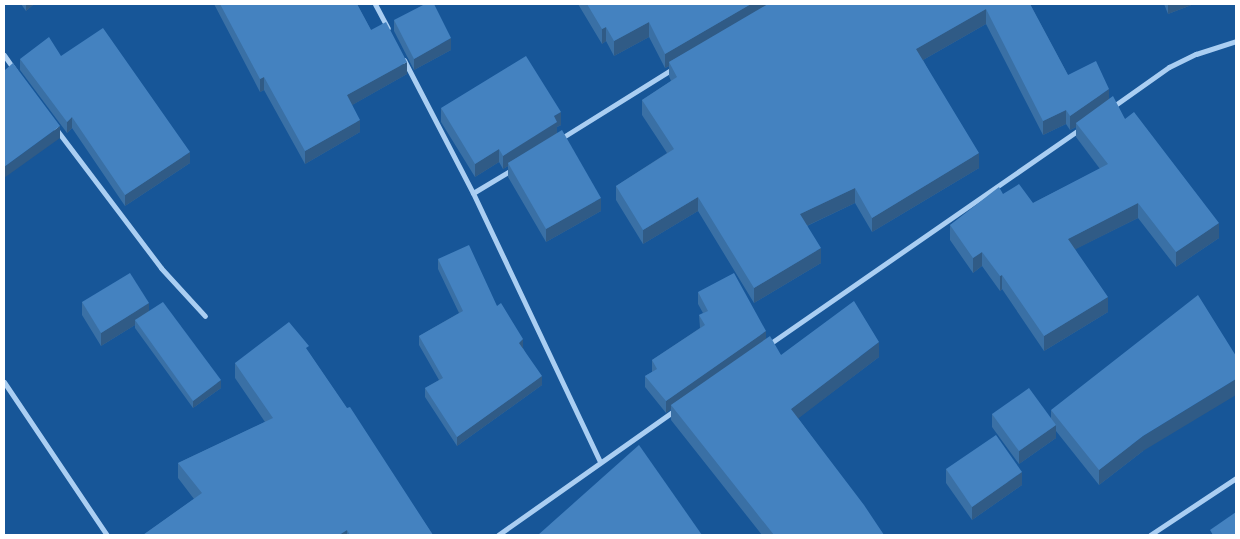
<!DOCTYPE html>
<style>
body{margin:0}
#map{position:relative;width:1240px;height:539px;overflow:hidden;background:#175698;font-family:"Open Sans",sans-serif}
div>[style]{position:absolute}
.minor>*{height:5px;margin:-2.5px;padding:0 2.5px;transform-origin:2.5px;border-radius:2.5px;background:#aacef2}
.wall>*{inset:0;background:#3a70a5}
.shaded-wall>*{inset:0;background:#305b86}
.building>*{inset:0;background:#4482c0}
span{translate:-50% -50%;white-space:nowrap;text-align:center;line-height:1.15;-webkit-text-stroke:4px #175698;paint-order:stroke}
.frame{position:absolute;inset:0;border:5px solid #fff;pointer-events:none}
</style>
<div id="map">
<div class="minor">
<div style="left:375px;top:4px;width:27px;rotate:62deg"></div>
<div style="left:4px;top:55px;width:19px;rotate:55deg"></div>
<div style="left:404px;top:60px;width:150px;rotate:62.6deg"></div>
<div style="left:473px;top:193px;width:297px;rotate:64.7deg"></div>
<div style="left:1111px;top:108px;width:71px;rotate:-35.3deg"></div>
<div style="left:1169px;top:67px;width:30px;rotate:-26deg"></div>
<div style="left:1196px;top:54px;width:42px;rotate:-18deg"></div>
<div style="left:56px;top:129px;width:174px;rotate:52.9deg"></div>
<div style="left:161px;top:268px;width:65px;rotate:47.5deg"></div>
<div style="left:560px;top:139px;width:134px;rotate:-31.9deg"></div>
<div style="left:473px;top:193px;width:47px;rotate:-31deg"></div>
<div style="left:768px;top:345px;width:379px;rotate:-34.7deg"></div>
<div style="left:4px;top:382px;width:184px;rotate:56.1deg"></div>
<div style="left:498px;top:535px;width:217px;rotate:-35.2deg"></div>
<div style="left:1150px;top:535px;width:103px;rotate:-33.5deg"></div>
</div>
<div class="wall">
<div style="clip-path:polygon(21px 4px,34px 4px,26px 11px)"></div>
<div style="clip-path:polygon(214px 4px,357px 4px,371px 30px,407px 74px,352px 105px,360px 132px,305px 164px,264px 90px,260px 92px)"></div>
<div style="clip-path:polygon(578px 4px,1030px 4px,1068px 75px,1109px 99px,1219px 238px,1176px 267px,1138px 218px,1075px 249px,1108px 312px,1044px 351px,1002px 289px,1000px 291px,982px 266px,973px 273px,950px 240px,950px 225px,1003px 194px,1033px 203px,1100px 169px,1076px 137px,1076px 127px,1070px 130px,1066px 124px,1043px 135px,986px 24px,923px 60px,979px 168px,872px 232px,855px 203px,807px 226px,821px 263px,754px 303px,698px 211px,643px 244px,616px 200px,616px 186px,667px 153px,642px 115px,642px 100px,671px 81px,669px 76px,669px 66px,665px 68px,649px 37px,614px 56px,606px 41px,602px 44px)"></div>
<div style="clip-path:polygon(1164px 4px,1194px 4px,1168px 14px)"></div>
<div style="clip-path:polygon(394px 20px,451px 50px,414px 70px,394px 31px)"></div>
<div style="clip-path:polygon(61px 56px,190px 163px,125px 206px,72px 128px,67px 133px,20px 70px,20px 59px)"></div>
<div style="clip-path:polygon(441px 108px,561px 125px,557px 127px,557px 133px,601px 211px,546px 242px,508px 177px,508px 166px,503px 169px,499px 162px,475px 177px,441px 122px)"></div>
<div style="clip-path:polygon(438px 259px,497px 306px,523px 348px,542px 385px,457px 446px,425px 397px,425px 388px,439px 380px,419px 345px,419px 336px,459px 313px,438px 269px)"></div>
<div style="clip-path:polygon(698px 292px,766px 339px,781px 355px,879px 357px,798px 418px,884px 535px,762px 535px,671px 420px,671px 409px,666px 413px,645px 387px,645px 376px,652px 372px,652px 360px,700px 328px,699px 315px,703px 313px,698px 304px)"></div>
<div style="clip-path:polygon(82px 302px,149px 311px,221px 388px,193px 408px,135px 328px,135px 325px,101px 346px,82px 315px)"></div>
<div style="clip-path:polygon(309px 353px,433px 535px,143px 535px,194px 499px,178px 478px,178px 463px,265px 422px,235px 378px,235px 363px)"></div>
<div style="clip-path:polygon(1051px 410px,1143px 451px,1099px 485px,1056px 431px,1056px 438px,1019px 464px,992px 427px,992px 414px,1051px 419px)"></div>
<div style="clip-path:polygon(946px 469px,1022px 485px,972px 520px,946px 483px)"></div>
</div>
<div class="shaded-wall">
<div style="clip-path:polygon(26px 4px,34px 4px,26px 11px)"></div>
<div style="clip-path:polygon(751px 4px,776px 4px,669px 62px,669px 66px,665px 68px,665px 54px)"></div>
<div style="clip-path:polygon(1168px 4px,1194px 4px,1168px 14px)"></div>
<div style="clip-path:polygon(986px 9px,986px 24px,916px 64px,916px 49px)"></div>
<div style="clip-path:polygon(649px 22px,649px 37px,614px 56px,614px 41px)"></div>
<div style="clip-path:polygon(606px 27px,606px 41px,602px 44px,602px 29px)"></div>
<div style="clip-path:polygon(451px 38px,451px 50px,414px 70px,414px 59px)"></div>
<div style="clip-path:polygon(407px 62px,407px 74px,347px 108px,347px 95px)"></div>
<div style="clip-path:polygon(264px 77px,264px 90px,260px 92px,260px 79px)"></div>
<div style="clip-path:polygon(1109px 89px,1109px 103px,1076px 123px,1076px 127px,1070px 130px,1070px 116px)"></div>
<div style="clip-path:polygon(1066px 110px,1066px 124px,1043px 135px,1043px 121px)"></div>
<div style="clip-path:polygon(561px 112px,561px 125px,557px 127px,557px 135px,508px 163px,508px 166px,503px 169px,503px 156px,554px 116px)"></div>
<div style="clip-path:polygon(72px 117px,72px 128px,67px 133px,67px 122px)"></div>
<div style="clip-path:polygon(360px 120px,360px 132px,305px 164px,305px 151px)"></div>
<div style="clip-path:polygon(60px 126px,60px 138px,4px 178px,4px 167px)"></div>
<div style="clip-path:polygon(499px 149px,499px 162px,475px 177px,475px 164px)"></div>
<div style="clip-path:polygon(190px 152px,190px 163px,125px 206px,125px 195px)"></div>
<div style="clip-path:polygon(979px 153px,979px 168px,872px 232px,872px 218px)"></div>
<div style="clip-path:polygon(855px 188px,855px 203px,800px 229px,800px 214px)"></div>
<div style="clip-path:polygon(698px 197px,698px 211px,643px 244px,643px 230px)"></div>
<div style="clip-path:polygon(601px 198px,601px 211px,546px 242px,546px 229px)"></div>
<div style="clip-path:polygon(1138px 203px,1138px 218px,1068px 253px,1068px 239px)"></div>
<div style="clip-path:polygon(1219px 223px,1219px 238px,1176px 267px,1176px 252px)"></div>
<div style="clip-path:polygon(821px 248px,821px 263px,754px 303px,754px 288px)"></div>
<div style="clip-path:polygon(982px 252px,982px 266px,973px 273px,973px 258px)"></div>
<div style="clip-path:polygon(1002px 275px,1002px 289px,1000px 291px,1000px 276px)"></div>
<div style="clip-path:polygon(1108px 297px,1108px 312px,1044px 351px,1044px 336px)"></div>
<div style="clip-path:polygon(149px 303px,149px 316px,135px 320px,135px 325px,101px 346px,101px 333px)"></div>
<div style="clip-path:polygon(766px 331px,766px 343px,671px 405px,671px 409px,666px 413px,666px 401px)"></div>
<div style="clip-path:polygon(523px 339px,523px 348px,519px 352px,519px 343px)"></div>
<div style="clip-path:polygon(879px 342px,879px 357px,791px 424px,791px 409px)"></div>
<div style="clip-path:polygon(542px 376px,542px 385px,457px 446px,457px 437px)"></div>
<div style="clip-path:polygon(1236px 379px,1236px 395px,1143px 451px,1099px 485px,1099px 470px,1143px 436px)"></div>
<div style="clip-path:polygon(221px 380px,221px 388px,193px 408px,193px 401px)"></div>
<div style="clip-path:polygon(1056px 425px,1056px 438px,1019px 464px,1019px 451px)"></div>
<div style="clip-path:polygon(1022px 472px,1022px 485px,972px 520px,972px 507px)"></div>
<div style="clip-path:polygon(347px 530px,347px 535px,339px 535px)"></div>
</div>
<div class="building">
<div style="clip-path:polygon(220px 4px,357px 4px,371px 30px,386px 22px,407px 62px,347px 95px,360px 120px,305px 151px,264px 77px,260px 79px)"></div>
<div style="clip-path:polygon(425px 4px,434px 4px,451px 38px,414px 59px,394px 20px)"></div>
<div style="clip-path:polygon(587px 4px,751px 4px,665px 54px,649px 22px,614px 41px,606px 27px,602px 29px)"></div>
<div style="clip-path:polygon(768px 4px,1030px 4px,1068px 75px,1096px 61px,1109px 89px,1070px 116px,1066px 110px,1043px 121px,986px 9px,916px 49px,979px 153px,872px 218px,855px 188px,800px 214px,821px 248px,754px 288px,698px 197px,643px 230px,616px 186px,674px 149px,642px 100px,677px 77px,669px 62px)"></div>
<div style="clip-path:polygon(103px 28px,190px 152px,125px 195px,72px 117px,67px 122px,20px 59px,49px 37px,61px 56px)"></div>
<div style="clip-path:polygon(526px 56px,561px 112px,554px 116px,557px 122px,503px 156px,499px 149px,475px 164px,441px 108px)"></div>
<div style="clip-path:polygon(13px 63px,60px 126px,4px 167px,4px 68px,5px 70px)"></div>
<div style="clip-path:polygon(1113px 96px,1125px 119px,1134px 112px,1219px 223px,1176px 252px,1138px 203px,1068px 239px,1108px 297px,1044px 336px,1002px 275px,1000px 276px,982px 252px,973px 258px,950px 225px,999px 187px,1003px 194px,1019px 184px,1033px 203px,1108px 164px,1076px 123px)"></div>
<div style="clip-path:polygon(562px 130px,601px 198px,546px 229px,508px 163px)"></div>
<div style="clip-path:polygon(469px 245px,497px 306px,501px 303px,523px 339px,519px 343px,542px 376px,457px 437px,425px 388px,443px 378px,419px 336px,463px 311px,438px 259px)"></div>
<div style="clip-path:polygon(130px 273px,149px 303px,101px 333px,82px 302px)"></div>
<div style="clip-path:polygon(734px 273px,766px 331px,666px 401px,645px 376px,657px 369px,652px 360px,705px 325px,699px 315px,708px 311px,698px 292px)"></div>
<div style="clip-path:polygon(1198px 295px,1236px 356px,1236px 379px,1143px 436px,1099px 470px,1051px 410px)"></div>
<div style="clip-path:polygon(854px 301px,879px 342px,791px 409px,864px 505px,884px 535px,774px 535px,671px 405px,770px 336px,781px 355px)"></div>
<div style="clip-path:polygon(163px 302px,221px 380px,193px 401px,135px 320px)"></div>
<div style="clip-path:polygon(289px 322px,309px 346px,306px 348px,347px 408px,350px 407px,433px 535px,350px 535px,347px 530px,339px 535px,143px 535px,202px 493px,178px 463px,273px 418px,235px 363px)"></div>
<div style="clip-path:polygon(1029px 388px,1056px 425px,1019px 451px,992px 414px)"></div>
<div style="clip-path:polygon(996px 435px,1022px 472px,972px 507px,946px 469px)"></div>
<div style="clip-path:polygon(639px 445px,702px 535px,538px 535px)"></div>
<div style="clip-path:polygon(1236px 512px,1236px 535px,1213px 535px,1210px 530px)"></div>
</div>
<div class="frame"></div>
</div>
